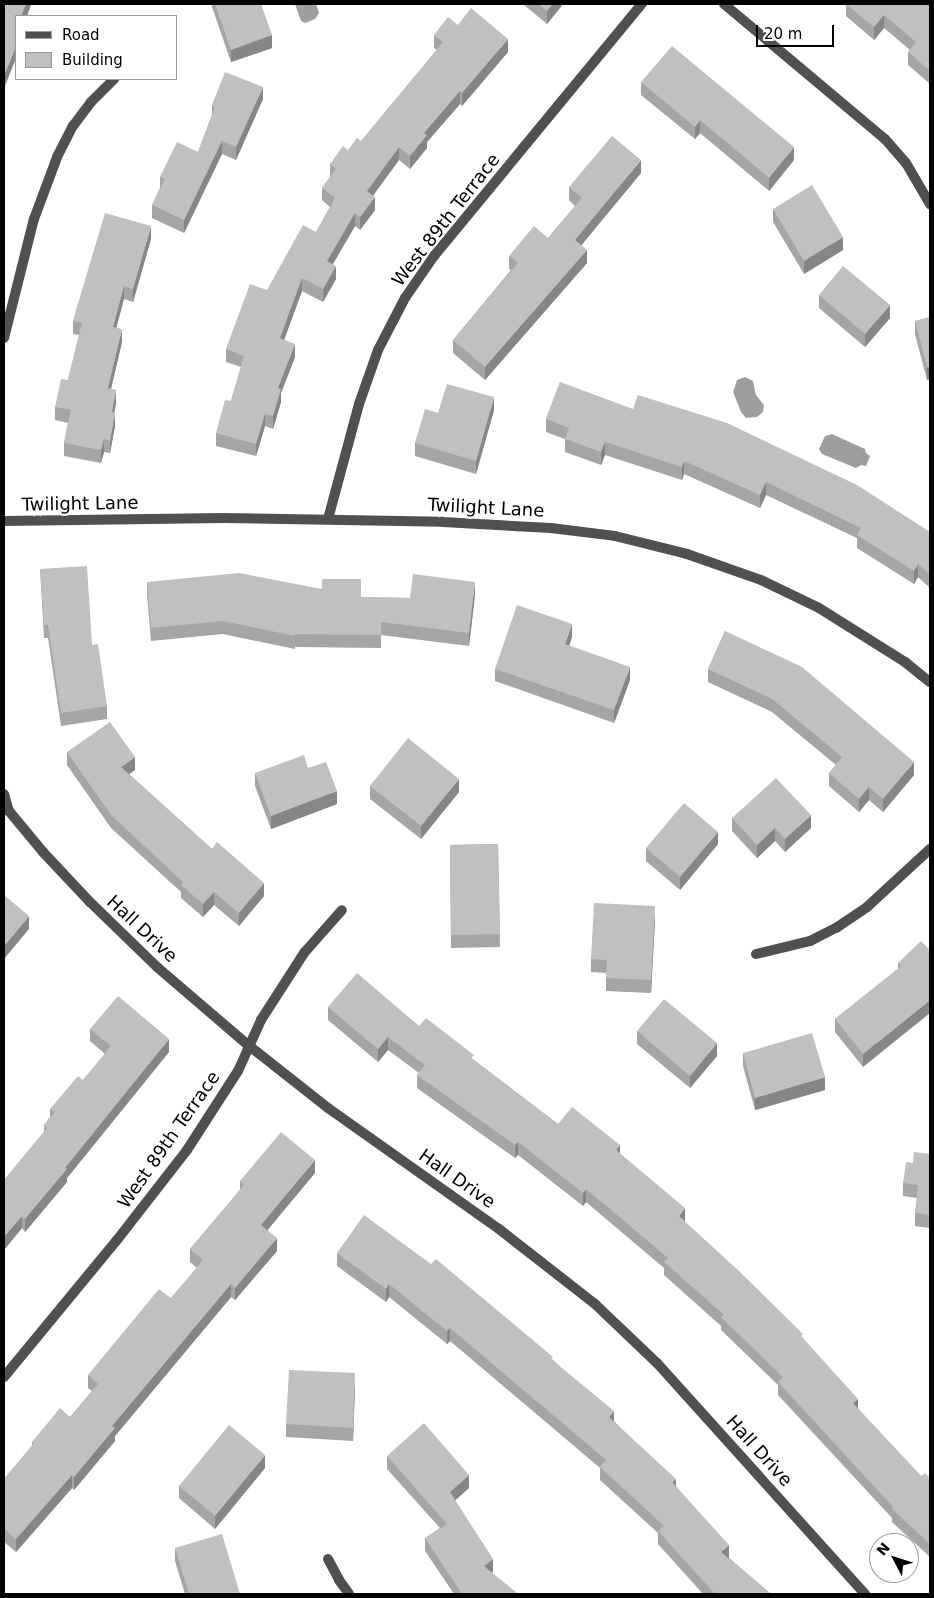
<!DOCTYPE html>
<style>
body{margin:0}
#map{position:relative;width:934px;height:1598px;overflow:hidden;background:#fff;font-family:"DejaVu Sans",sans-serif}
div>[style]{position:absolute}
.water>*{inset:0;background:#9e9e9e}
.street>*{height:10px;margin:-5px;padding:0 5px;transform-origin:5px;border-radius:5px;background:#505050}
.wall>*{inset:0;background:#a5a5a5}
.shaded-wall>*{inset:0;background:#868686}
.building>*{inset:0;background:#c0c0c0}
span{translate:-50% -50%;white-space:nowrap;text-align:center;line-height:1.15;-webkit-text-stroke:4.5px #fff;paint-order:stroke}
.street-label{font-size:18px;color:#000}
.frame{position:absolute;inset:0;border:5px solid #000;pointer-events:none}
.legend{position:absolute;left:15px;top:15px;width:162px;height:65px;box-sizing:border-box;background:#fff;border:1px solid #999;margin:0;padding:6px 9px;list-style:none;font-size:15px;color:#000}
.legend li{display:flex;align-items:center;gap:10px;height:25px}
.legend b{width:25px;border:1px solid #999}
.north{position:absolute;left:869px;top:1533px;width:50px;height:50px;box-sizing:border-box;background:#fff;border:1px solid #999;border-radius:50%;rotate:310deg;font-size:14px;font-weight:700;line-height:20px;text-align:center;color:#000}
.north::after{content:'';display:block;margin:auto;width:18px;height:22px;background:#000;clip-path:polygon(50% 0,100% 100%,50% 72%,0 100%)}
.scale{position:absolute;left:756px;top:25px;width:78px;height:22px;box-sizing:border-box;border:2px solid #000;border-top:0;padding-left:6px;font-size:15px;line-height:18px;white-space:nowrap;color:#000;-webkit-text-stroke:4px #fff;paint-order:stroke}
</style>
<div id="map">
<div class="water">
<div style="clip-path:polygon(295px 4px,316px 4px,319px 13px,315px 19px,305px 23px,301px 21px)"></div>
<div style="clip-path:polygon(745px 377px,753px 381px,756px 395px,764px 405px,763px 412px,757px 417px,746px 418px,741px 412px,733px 392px,737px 380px)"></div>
<div style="clip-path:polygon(832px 434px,865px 449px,866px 453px,870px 456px,866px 466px,861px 465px,856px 468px,822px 454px,819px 449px,825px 436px)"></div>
</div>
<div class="street">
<div style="left:724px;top:4px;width:210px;rotate:40deg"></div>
<div style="left:885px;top:139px;width:32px;rotate:49deg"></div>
<div style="left:906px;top:163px;width:48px;rotate:59.7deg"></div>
<div style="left:4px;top:338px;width:123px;rotate:-75.9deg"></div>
<div style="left:34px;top:219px;width:66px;rotate:-69.6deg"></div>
<div style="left:57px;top:157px;width:35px;rotate:-63deg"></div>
<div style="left:73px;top:126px;width:30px;rotate:-53deg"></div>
<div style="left:91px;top:102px;width:33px;rotate:-45deg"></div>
<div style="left:328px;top:519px;width:119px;rotate:-74.9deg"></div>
<div style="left:359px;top:404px;width:57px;rotate:-70.6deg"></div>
<div style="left:378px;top:350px;width:59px;rotate:-62.6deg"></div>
<div style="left:405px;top:298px;width:51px;rotate:-55.4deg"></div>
<div style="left:434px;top:256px;width:327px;rotate:-50.5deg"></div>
<div style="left:4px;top:521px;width:219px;rotate:-0.8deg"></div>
<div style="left:223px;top:518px;width:220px;rotate:1deg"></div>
<div style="left:443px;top:522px;width:108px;rotate:3.2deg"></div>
<div style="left:551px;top:528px;width:64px;rotate:7.1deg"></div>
<div style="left:615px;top:536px;width:74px;rotate:14deg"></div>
<div style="left:687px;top:554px;width:78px;rotate:19.4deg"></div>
<div style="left:761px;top:580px;width:64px;rotate:25.8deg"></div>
<div style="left:819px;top:608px;width:102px;rotate:32.1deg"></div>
<div style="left:905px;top:662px;width:32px;rotate:39deg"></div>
<div style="left:4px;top:794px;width:18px;rotate:74deg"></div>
<div style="left:9px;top:811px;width:53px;rotate:50.3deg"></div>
<div style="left:43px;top:852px;width:69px;rotate:46.8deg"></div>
<div style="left:90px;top:902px;width:93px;rotate:44.1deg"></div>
<div style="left:157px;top:967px;width:120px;rotate:40.6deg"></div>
<div style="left:248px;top:1045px;width:102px;rotate:38.2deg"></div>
<div style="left:328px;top:1108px;width:209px;rotate:35.3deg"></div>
<div style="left:499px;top:1229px;width:122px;rotate:38deg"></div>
<div style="left:595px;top:1304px;width:86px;rotate:43.6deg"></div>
<div style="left:657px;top:1363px;width:311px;rotate:48deg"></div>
<div style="left:756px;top:954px;width:56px;rotate:-13.5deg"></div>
<div style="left:810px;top:941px;width:29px;rotate:-27deg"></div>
<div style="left:836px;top:928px;width:37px;rotate:-34deg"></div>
<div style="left:867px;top:907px;width:86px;rotate:-42.6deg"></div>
<div style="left:4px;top:1377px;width:178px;rotate:-50.5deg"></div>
<div style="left:117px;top:1240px;width:114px;rotate:-52.1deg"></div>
<div style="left:187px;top:1150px;width:94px;rotate:-57.2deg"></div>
<div style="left:238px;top:1071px;width:56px;rotate:-65.7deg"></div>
<div style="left:261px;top:1020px;width:80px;rotate:-57.3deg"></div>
<div style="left:304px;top:953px;width:57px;rotate:-48.5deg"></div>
<div style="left:328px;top:1559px;width:24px;rotate:62deg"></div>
<div style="left:339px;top:1580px;width:17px;rotate:54deg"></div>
</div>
<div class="wall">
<div style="clip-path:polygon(4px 4px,31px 4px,31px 5px,16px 16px,16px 62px,15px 61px)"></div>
<div style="clip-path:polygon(212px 4px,261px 4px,272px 48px,231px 62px,212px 7px)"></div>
<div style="clip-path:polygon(523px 4px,563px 4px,547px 24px)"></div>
<div style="clip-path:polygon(846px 4px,930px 6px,930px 84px,908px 65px,908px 52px,910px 50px,884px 28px,874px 40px,846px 16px)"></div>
<div style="clip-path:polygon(458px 25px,508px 52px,462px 106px,460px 104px,427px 142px,427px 148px,410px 169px,399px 160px,373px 195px,375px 210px,360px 230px,355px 226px,333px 264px,336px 279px,323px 302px,302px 291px,284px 340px,295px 357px,281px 393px,281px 402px,273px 429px,265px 426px,256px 456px,216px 446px,216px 433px,231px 401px,241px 367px,226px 362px,226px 349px,267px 290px,316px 232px,330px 207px,322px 200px,322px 188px,330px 177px,330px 164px,361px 141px,437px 50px,434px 48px,434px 35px)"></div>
<div style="clip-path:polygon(641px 82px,794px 160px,769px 191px,700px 133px,695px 139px,641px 95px)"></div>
<div style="clip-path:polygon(263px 99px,236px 160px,222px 154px,184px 233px,152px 218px,152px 205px,160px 188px,160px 177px,198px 152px,212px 115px,212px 105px)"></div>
<div style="clip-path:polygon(641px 173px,581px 245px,587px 263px,485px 380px,453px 353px,453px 340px,511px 270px,509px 269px,509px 256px,548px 238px,575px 206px,569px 200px,569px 187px)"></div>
<div style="clip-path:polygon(773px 209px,843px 250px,804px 274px,773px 222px)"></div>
<div style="clip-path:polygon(151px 239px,133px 302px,124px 299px,116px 328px,122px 342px,111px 389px,116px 403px,114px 413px,115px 426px,110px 453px,104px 452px,101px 463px,64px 456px,64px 443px,68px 423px,55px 420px,55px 407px,68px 380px,79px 335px,73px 334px,73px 321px)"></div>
<div style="clip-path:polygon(819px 295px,890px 318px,865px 347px,819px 308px)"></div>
<div style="clip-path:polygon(930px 317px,930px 379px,927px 380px,915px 334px,915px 321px)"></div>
<div style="clip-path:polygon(560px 382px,930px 532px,930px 588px,918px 577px,914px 584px,857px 548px,857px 538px,766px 495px,760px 508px,684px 474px,682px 480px,605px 455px,601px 465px,565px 452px,565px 439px,546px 432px,546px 419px)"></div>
<div style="clip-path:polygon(494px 410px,476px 474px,415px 456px,415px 443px,438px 413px)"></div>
<div style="clip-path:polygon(40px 569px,92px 645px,107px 706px,107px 719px,61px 726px,48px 638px,44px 638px)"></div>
<div style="clip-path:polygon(147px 582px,361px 597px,410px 598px,475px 595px,469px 646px,381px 635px,381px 648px,295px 647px,295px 649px,223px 634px,151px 641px,147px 594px)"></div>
<div style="clip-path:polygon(725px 631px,914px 775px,883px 812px,869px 800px,859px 812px,829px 786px,829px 773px,836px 765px,772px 712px,708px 682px,708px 669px)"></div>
<div style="clip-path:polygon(572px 637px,569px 646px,630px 680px,614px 723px,495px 681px,495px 669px)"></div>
<div style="clip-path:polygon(67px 752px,135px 770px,129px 774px,212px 849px,264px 896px,239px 926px,214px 905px,203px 917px,181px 898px,181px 892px,111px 828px,67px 765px)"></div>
<div style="clip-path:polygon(308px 768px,337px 804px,271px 829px,255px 786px,255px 773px)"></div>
<div style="clip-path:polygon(370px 786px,459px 792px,421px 839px,370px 799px)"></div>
<div style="clip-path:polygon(732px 818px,811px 828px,785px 852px,775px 841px,757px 858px,732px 831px)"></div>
<div style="clip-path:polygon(498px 844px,500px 947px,451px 948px,450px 845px)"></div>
<div style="clip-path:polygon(718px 844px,680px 890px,646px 861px,646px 848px)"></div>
<div style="clip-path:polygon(655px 919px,651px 993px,606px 991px,606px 973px,591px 972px,591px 959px)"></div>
<div style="clip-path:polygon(930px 950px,863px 1067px,835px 1032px,835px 1019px,898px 969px,898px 963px)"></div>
<div style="clip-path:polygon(328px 1007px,419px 1026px,474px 1060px,558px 1124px,620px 1154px,685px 1221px,685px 1222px,803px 1338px,858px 1409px,921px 1476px,930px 1478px,930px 1557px,892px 1522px,892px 1518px,778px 1395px,778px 1385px,721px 1330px,721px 1326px,664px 1275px,664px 1268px,586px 1202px,583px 1206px,518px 1155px,515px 1158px,417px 1088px,417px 1075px,419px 1073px,388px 1050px,378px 1062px,328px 1020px)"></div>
<div style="clip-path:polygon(90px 1029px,169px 1052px,67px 1178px,67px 1182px,25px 1232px,22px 1228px,4px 1250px,4px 1180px,44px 1132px,44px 1125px,50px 1117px,50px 1109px,83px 1080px,105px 1054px,90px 1041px)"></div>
<div style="clip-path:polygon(637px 1031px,717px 1056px,690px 1088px,637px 1044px)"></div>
<div style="clip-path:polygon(743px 1053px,825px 1090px,755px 1110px,743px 1066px)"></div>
<div style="clip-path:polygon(930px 1154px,930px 1228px,915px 1226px,915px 1213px,917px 1198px,903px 1196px,903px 1183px,913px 1163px)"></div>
<div style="clip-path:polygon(315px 1173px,267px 1230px,277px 1251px,235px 1300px,231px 1297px,115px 1436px,115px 1441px,74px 1490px,72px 1488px,16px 1552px,4px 1542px,4px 1479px,32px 1446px,32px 1442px,70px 1417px,92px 1391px,88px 1388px,88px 1375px,171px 1298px,197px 1268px,190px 1262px,190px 1249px,240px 1190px,240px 1181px)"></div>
<div style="clip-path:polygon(337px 1253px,553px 1360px,614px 1421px,676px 1486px,729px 1558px,771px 1594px,703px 1594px,658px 1544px,658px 1533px,600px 1480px,600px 1468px,450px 1341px,447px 1344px,389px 1297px,386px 1302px,337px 1266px)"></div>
<div style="clip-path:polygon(355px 1386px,353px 1441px,286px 1437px,286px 1424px)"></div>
<div style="clip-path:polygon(387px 1456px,469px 1488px,455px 1500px,492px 1573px,518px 1594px,454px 1594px,425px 1551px,425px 1538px,440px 1528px,387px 1469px)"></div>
<div style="clip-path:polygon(265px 1468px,215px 1529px,179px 1498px,179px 1486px)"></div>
<div style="clip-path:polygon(175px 1548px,240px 1594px,185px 1594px,175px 1561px)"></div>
</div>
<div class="shaded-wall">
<div style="clip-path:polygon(26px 4px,31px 4px,31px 5px,27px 16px,21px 16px)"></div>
<div style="clip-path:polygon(553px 4px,563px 4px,547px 24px,547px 11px)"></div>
<div style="clip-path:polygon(884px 15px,884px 28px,874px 40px,874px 27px)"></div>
<div style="clip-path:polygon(272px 35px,272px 48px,231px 62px,231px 50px)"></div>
<div style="clip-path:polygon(508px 39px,508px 52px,462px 106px,462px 93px)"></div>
<div style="clip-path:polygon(15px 49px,15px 61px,4px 88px,4px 75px)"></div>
<div style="clip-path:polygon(263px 87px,263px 99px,236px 160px,236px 147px)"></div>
<div style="clip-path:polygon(460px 91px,460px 104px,427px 142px,427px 148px,410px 169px,410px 156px,424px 133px)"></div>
<div style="clip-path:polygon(700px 120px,700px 133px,695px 139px,695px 127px)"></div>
<div style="clip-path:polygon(222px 141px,222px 154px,184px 233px,184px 220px)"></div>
<div style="clip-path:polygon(399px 147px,399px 160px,367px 204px,367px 191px)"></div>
<div style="clip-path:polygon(794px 147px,794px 160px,769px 191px,769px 178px)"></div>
<div style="clip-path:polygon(641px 160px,641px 173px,575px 253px,575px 240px)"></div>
<div style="clip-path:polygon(375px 197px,375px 210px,360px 230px,360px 217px)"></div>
<div style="clip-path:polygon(355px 213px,355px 226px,327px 274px,327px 261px)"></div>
<div style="clip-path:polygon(151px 226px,151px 239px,133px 302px,133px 289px)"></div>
<div style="clip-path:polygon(843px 237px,843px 250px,804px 274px,804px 261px)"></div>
<div style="clip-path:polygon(587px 250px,587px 263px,485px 380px,485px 367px)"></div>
<div style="clip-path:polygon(336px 266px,336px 279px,323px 302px,323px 289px)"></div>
<div style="clip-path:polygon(302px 278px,302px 291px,280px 351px,280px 338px)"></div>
<div style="clip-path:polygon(124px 286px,124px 299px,113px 340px,113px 327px)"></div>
<div style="clip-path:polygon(890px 305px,890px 318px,865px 347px,865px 334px)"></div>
<div style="clip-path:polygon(122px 329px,122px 342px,108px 401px,108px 388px)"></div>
<div style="clip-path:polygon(295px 344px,295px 357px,281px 393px,281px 402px,273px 429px,273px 416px,278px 388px)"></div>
<div style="clip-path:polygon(927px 367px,930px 367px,930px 379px,927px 380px)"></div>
<div style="clip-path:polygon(116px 390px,116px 403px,112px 425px,112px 412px)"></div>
<div style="clip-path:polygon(494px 397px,494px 410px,476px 474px,476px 461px)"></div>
<div style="clip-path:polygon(115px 413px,115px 426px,110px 453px,110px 441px)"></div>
<div style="clip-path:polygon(265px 414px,265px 426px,256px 456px,256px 444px)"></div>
<div style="clip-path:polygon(104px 439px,104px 452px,101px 463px,101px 450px)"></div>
<div style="clip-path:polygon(605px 442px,605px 455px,601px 465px,601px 452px)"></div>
<div style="clip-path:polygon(684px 461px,684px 474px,682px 480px,682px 467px)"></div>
<div style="clip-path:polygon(766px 482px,766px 495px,760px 508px,760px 495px)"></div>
<div style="clip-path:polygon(918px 564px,918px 577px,914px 584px,914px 571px)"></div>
<div style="clip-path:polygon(475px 582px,475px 595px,469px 646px,469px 633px)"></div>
<div style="clip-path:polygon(572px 624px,572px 637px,565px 657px,565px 644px)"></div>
<div style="clip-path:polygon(630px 667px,630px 680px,614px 723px,614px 710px)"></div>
<div style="clip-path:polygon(135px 757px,135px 770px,121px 780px,121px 767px)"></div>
<div style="clip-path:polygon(914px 762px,914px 775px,883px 812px,883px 799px)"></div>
<div style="clip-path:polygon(459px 779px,459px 792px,421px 839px,421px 826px)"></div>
<div style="clip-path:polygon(869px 787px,869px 800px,859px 812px,859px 799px)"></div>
<div style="clip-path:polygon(337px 791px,337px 804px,271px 829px,271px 816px)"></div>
<div style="clip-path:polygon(811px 815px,811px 828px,785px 852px,785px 839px)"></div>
<div style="clip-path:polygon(775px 828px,775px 841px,757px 858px,757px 845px)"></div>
<div style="clip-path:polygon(718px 832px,718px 844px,680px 890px,680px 877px)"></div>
<div style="clip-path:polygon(264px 883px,264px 896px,239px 926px,239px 913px)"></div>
<div style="clip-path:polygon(214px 892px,214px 905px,203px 917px,203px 904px)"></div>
<div style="clip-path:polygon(655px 906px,655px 919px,651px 993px,651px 980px)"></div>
<div style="clip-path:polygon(29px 916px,29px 929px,4px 959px,4px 946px)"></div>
<div style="clip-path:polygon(930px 1000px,930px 1013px,863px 1067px,863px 1054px)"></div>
<div style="clip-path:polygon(388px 1037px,388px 1050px,378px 1062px,378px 1049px)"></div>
<div style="clip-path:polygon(169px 1039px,169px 1052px,67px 1178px,67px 1182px,25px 1232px,25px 1219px,65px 1168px)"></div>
<div style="clip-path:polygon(717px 1043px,717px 1056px,690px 1088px,690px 1076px)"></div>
<div style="clip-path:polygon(825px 1077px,825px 1090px,755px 1110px,755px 1098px)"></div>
<div style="clip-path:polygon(518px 1142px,518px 1155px,515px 1158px,515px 1145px)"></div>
<div style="clip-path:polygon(620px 1145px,620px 1158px,616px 1150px)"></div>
<div style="clip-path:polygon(315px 1160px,315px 1173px,261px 1238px,261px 1225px)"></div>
<div style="clip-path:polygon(586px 1189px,586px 1202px,583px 1206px,583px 1193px)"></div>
<div style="clip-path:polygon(685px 1208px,685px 1221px,679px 1229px,679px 1216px)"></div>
<div style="clip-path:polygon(22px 1216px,22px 1228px,4px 1250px,4px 1237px)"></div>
<div style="clip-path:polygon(277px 1238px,277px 1251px,235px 1300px,235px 1288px)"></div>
<div style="clip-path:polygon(231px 1284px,231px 1297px,115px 1436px,115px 1441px,74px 1490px,74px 1477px,112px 1426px)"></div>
<div style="clip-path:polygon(389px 1284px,389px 1297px,386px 1302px,386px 1289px)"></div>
<div style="clip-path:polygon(450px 1328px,450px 1341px,447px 1344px,447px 1331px)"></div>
<div style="clip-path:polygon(355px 1373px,355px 1386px,353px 1441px,353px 1428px)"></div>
<div style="clip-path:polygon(858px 1399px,858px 1412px,853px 1403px)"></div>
<div style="clip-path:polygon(614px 1411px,614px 1424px,609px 1417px)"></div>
<div style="clip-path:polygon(265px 1455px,265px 1468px,215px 1529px,215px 1516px)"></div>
<div style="clip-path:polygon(72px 1475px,72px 1488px,16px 1552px,16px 1539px)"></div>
<div style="clip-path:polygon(469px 1475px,469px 1488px,450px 1505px,450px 1492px)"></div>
<div style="clip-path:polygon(676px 1479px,676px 1492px,672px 1482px)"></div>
<div style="clip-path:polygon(729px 1545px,729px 1558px,721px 1565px,721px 1552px)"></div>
<div style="clip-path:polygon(493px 1559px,493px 1572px,484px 1578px,484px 1566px)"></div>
</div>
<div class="building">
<div style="clip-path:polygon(4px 4px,26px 4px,21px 16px,16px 16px,16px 49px,15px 49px,4px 75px)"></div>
<div style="clip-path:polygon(215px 4px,261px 4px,272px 35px,231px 50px)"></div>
<div style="clip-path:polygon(538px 4px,553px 4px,547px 11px)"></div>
<div style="clip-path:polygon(846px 4px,928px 4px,930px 6px,930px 71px,908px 52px,916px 42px,884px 15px,874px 27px)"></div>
<div style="clip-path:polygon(471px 8px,508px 39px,462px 93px,460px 91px,424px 133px,427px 135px,410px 156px,399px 147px,367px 191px,375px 197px,360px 217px,355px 213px,327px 261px,336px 266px,323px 289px,302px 278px,280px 338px,295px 344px,278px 388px,281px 389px,273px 416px,265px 414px,256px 444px,216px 433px,225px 400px,231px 401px,244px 356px,226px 349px,250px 284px,267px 290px,303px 225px,316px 232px,335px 198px,322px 188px,336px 169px,330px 164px,343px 146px,348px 150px,357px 138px,361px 141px,443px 42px,434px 35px,448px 17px,458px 25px)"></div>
<div style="clip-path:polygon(672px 46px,794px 147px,769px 178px,700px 120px,695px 127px,641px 82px)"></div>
<div style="clip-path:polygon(225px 72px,263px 87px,236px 147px,222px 141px,184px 220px,152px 205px,165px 179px,160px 177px,177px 142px,198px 152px,215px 107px,212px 105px)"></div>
<div style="clip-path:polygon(612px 136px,641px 160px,575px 240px,587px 250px,485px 367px,453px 340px,518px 263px,509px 256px,534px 226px,548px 238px,582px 198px,569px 187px)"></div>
<div style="clip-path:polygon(812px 185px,843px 237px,804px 261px,773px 209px)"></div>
<div style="clip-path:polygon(105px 213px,151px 226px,133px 289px,124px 286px,113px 327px,122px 329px,108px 388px,116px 390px,112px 412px,115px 413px,110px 441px,104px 439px,101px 450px,64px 443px,71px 410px,55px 407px,61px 379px,68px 380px,82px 323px,73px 321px,76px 310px)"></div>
<div style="clip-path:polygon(843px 266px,890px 305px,865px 334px,819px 295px)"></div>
<div style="clip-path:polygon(930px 317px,930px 367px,927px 367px,915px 321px)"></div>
<div style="clip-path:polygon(560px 382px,633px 409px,638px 395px,727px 423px,857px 485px,930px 532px,930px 575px,918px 564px,914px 571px,857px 535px,861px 528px,766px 482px,760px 495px,684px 461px,682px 467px,605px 442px,601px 452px,565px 439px,569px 428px,546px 419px)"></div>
<div style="clip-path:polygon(447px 384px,494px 397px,476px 461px,415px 443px,425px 409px,438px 413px)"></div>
<div style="clip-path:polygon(87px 566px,92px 645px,98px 644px,107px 706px,61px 713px,48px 625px,44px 625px,40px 569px)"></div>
<div style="clip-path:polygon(239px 573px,322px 589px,322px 579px,361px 579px,361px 597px,410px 598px,413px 574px,475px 582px,469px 633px,381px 622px,381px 635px,295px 634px,295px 636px,223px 621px,151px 628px,147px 582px)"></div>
<div style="clip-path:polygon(517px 605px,572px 624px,565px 644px,630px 667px,614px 710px,495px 669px)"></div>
<div style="clip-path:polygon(725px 631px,802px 667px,914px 762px,883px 799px,869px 787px,859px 799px,829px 773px,842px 757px,772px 699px,708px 669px)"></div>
<div style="clip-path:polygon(110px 722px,135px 757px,121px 767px,212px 849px,217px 842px,264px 883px,239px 913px,214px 892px,203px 904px,181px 885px,183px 882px,111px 815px,67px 752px)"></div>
<div style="clip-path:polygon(408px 738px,459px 779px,421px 826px,370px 786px)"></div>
<div style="clip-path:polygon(304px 755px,308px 768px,326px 762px,337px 791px,271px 816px,255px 773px)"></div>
<div style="clip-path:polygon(776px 778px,811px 815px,785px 839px,775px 828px,757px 845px,732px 818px)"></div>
<div style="clip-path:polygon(684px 803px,718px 832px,680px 877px,646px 848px)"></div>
<div style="clip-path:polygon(498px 844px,500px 934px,451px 935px,450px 845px)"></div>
<div style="clip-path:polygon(4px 895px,29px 916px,4px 946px)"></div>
<div style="clip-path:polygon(594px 903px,655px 906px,651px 980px,606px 978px,607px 960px,591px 959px)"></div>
<div style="clip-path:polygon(921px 941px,930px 950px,930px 1000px,863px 1054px,835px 1019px,901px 966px,898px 963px)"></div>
<div style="clip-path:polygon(357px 973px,419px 1026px,426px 1018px,474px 1055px,471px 1058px,558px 1124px,572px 1107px,620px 1145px,616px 1150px,685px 1208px,679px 1216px,740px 1272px,803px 1334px,801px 1336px,858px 1399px,853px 1403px,921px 1476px,925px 1473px,930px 1478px,930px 1544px,892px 1509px,893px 1507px,778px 1382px,783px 1377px,721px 1317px,724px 1315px,664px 1262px,668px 1258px,586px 1189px,583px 1193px,518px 1142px,515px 1145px,417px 1075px,425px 1065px,388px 1037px,378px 1049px,328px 1007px)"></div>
<div style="clip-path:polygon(118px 996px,169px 1039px,65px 1168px,67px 1169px,25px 1219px,22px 1216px,4px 1237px,4px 1180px,47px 1128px,44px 1125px,55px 1112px,50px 1109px,78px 1076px,83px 1080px,111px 1046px,90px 1029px)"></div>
<div style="clip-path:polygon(664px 999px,717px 1043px,690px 1076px,637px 1031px)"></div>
<div style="clip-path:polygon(812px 1033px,825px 1077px,755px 1098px,743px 1053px)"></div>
<div style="clip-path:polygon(281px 1132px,315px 1160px,261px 1225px,277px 1238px,235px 1288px,231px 1284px,112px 1426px,115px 1428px,74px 1477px,72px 1475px,16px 1539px,4px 1529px,4px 1479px,34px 1443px,32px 1442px,60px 1408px,70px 1417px,98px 1384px,88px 1375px,159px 1289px,171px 1298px,203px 1260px,190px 1249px,244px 1185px,240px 1181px)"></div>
<div style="clip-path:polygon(914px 1152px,930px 1154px,930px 1215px,915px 1213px,918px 1185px,903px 1183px,906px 1162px,913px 1163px)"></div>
<div style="clip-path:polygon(364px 1215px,431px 1264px,436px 1259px,553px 1357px,551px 1359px,614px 1411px,609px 1417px,676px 1479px,672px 1482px,729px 1545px,721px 1552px,771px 1594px,715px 1594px,658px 1531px,664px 1526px,600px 1467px,606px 1460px,450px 1328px,447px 1331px,389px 1284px,386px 1289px,337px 1253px)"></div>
<div style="clip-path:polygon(289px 1370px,355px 1373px,353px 1428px,286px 1424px)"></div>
<div style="clip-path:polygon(424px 1423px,469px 1475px,450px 1492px,493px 1559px,484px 1566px,518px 1594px,462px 1594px,425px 1538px,447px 1524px,387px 1456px)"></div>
<div style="clip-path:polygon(229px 1425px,265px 1455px,215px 1516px,179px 1486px)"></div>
<div style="clip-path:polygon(222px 1534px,240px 1594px,189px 1594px,175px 1548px)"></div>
</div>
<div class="street-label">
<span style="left:446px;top:220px;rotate:-52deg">West 89th Terrace</span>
<span style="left:80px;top:504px;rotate:-1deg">Twilight Lane</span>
<span style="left:486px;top:508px;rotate:3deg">Twilight Lane</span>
<span style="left:142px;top:929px;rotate:43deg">Hall Drive</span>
<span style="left:169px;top:1140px;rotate:-55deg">West 89th Terrace</span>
<span style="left:457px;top:1179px;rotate:35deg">Hall Drive</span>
<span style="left:759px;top:1451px;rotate:48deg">Hall Drive</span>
</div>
<div class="frame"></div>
<ul class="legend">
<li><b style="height:6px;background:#505050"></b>Road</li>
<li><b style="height:14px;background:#c0c0c0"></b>Building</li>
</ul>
<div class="north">N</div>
<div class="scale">20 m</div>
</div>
